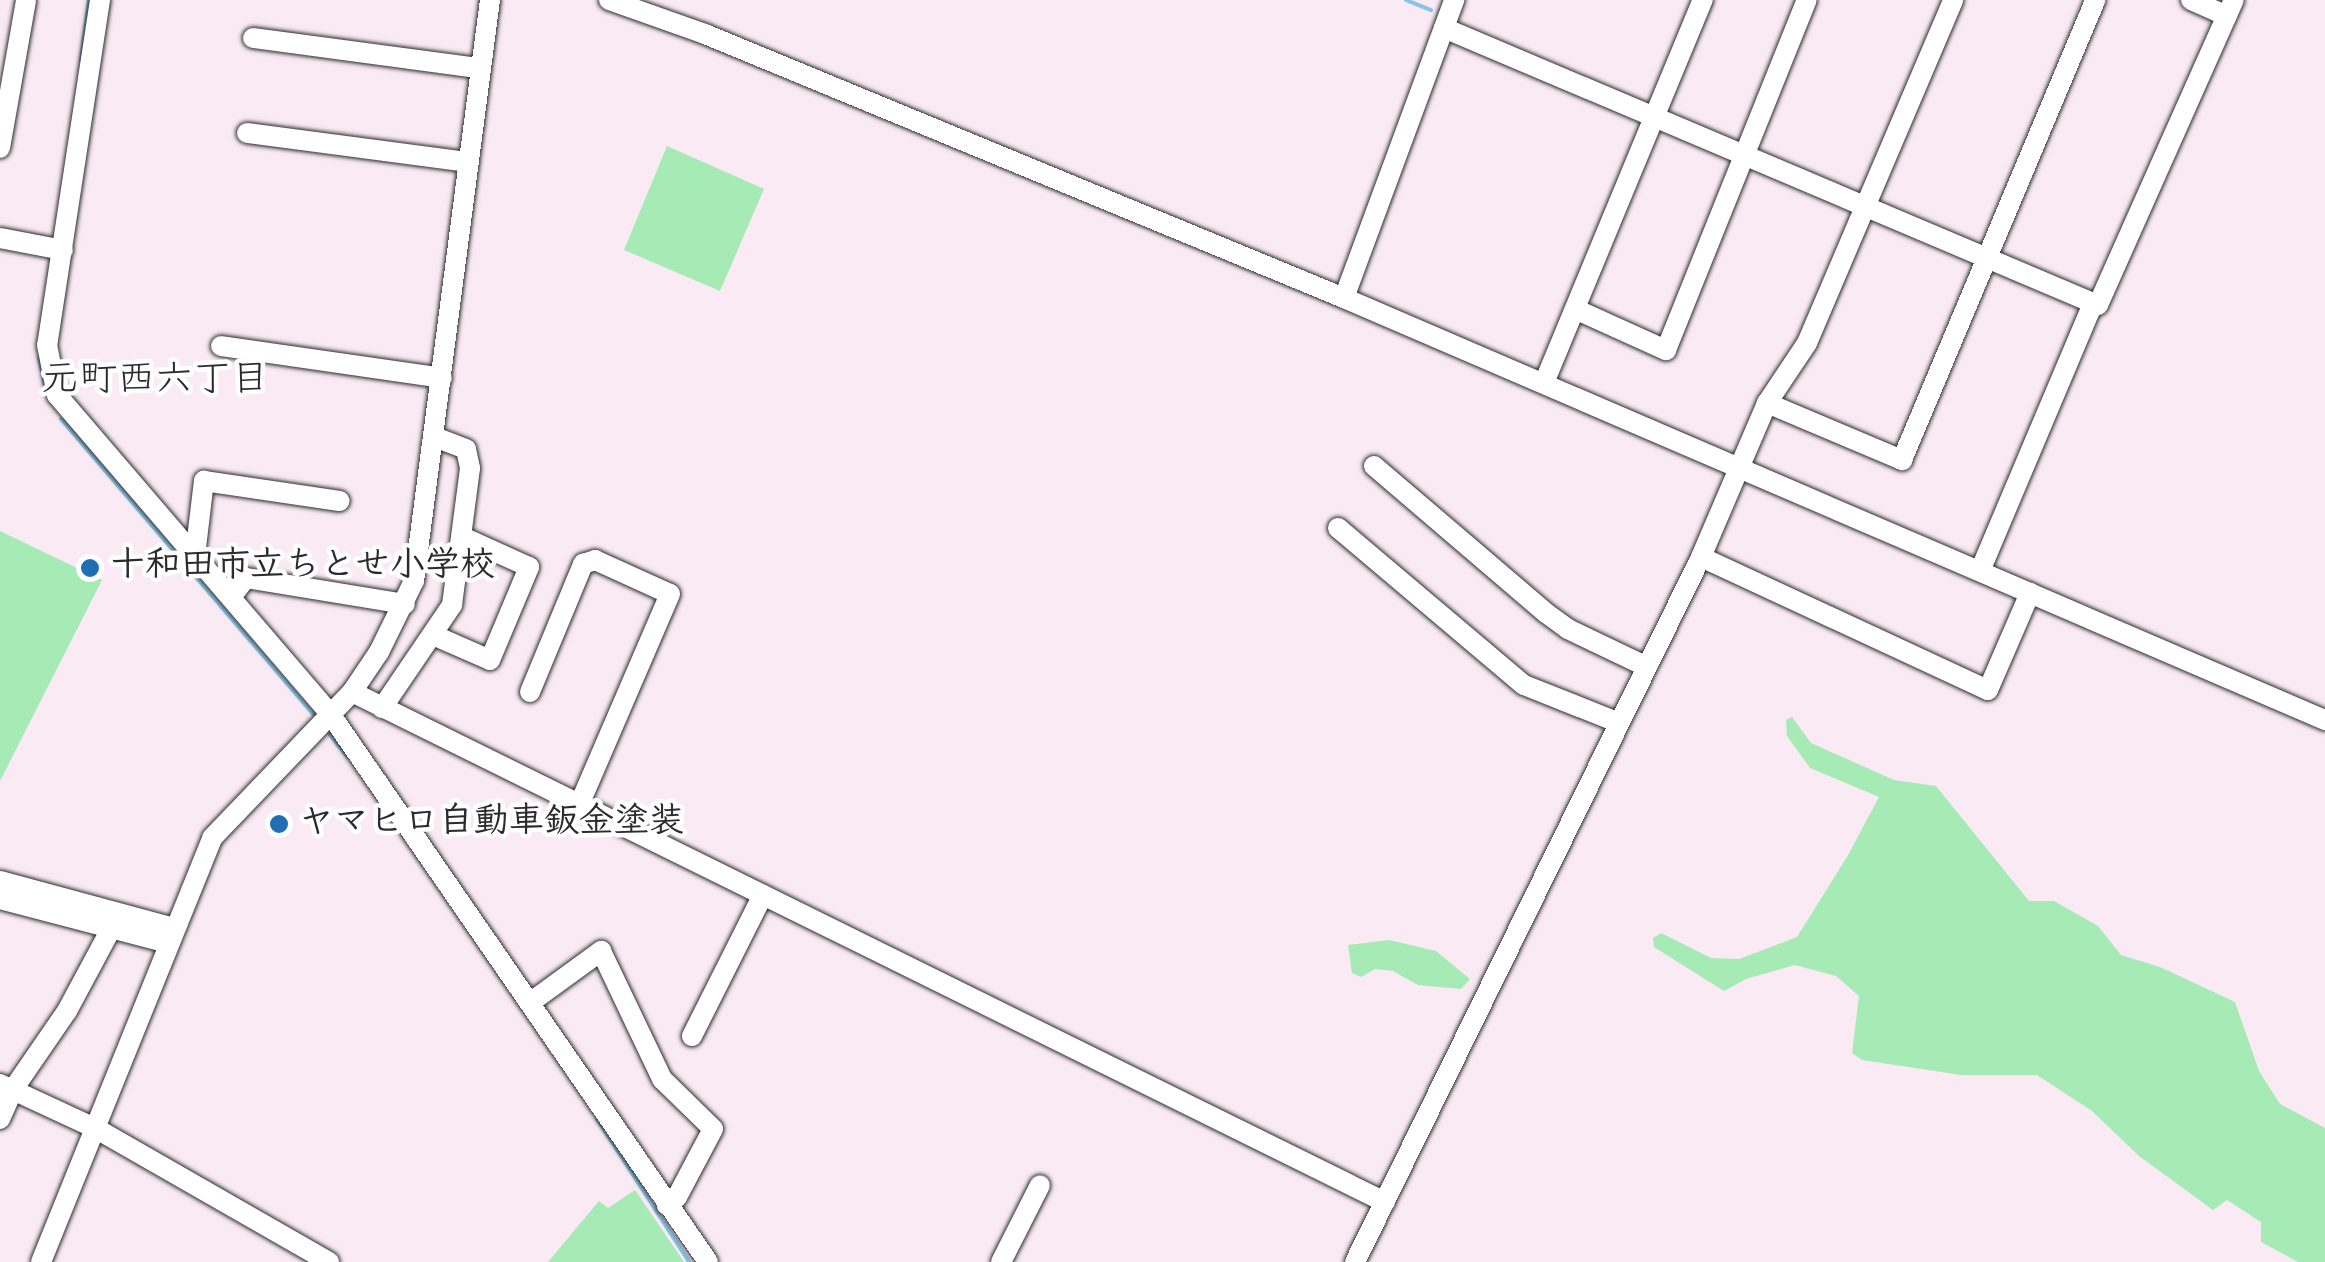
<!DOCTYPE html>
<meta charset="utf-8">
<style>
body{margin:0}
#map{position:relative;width:2325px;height:1262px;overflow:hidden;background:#f9eaf4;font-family:Dekko,"Klee One",sans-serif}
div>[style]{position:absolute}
.green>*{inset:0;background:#a6ebb6}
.stream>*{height:4px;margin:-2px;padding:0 2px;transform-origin:2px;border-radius:2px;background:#87c4e7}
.roads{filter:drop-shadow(0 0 2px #2b2b2b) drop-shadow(0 0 2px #2b2b2b)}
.minor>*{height:20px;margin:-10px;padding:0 10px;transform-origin:10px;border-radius:10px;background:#fff}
.dots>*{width:28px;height:28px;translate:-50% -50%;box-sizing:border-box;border:5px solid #fff;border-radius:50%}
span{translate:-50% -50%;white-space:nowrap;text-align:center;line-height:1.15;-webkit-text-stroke:9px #fff;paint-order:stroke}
.poi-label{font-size:35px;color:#2b2b2b;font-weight:700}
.left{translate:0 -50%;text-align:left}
.neighbourhood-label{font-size:38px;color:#2b2b2b}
</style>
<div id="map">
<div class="green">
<div style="clip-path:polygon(667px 146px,764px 189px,720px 291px,624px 250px)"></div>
<div style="clip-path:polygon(0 531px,102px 580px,0 781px)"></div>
<div style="clip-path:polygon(1792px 717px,1811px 743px,1894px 780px,1936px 786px,2029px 901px,2054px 901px,2098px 926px,2121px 955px,2160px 967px,2235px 1002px,2259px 1071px,2280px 1104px,2325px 1128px,2325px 1262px,2298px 1262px,2261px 1242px,2261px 1222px,2227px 1200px,2213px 1210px,2139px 1156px,2092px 1111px,2037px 1075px,1961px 1075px,1862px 1060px,1852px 1053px,1859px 996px,1836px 976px,1795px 965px,1746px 979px,1724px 991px,1654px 947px,1653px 938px,1661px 933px,1711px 958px,1739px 959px,1797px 937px,1847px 857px,1879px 797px,1810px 768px,1787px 736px,1786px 720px)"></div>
<div style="clip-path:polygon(1389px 940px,1436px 951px,1470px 979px,1461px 989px,1418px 985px,1393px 971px,1375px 969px,1361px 977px,1352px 973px,1348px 945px)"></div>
<div style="clip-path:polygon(635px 1190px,684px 1262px,548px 1262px,599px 1201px,608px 1208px)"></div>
</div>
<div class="stream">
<div style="left:1406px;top:0;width:27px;rotate:22deg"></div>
<div style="left:81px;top:60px;width:61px;rotate:-82.4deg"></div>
<div style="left:39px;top:358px;width:35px;rotate:77deg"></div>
<div style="left:61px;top:419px;width:388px;rotate:49.5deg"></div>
<div style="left:330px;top:735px;width:28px;rotate:51deg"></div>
<div style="left:597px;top:1119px;width:170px;rotate:57.2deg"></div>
</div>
<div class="roads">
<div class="minor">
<div style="left:100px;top:0;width:349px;rotate:98.7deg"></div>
<div style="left:47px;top:345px;width:51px;rotate:78.7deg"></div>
<div style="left:57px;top:395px;width:421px;rotate:49.4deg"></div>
<div style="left:331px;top:715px;width:664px;rotate:55.42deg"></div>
<div style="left:609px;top:0;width:102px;rotate:19.5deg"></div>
<div style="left:705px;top:34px;width:691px;rotate:22.45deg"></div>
<div style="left:1344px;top:298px;width:1068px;rotate:23.28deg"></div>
<div style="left:2191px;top:0;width:39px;rotate:24deg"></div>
<div style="left:1444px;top:28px;width:705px;rotate:22.96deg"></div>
<div style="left:253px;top:38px;width:228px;rotate:7.6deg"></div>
<div style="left:247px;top:133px;width:223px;rotate:7.5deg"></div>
<div style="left:0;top:148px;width:150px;rotate:-80deg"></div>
<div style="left:0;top:238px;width:64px;rotate:10.8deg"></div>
<div style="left:1344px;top:298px;width:318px;rotate:-69.7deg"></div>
<div style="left:1575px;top:309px;width:100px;rotate:24.3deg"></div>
<div style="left:1666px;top:350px;width:377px;rotate:-68.1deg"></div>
<div style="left:221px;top:346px;width:223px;rotate:8.2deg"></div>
<div style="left:1544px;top:383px;width:415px;rotate:-67.5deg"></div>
<div style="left:1767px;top:403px;width:72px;rotate:-56.3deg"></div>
<div style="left:1807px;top:343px;width:373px;rotate:-66.9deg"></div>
<div style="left:1374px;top:466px;width:226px;rotate:40.5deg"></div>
<div style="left:1546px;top:613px;width:27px;rotate:36deg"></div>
<div style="left:1568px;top:629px;width:85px;rotate:25.7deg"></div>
<div style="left:1338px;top:528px;width:243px;rotate:40.2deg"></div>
<div style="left:1524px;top:685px;width:100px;rotate:21.7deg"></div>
<div style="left:195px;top:556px;width:76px;rotate:-83.2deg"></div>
<div style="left:204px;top:481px;width:137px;rotate:8.4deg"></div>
<div style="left:1701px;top:557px;width:316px;rotate:24.9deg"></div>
<div style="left:1988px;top:690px;width:106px;rotate:-66.6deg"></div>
<div style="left:1980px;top:571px;width:291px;rotate:-67.1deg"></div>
<div style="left:2093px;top:303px;width:5px;rotate:22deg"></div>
<div style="left:2098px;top:305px;width:334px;rotate:-66deg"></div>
<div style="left:231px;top:597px;width:24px;rotate:-52deg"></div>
<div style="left:246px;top:578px;width:161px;rotate:9.3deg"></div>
<div style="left:433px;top:635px;width:62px;rotate:23.7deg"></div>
<div style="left:490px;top:660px;width:101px;rotate:-67.2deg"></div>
<div style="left:529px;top:567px;width:72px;rotate:-155.6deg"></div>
<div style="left:352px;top:692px;width:1152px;rotate:26.28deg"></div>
<div style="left:530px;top:692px;width:139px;rotate:-67.5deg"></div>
<div style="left:583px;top:564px;width:13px;rotate:-18deg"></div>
<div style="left:595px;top:560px;width:82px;rotate:24.4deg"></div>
<div style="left:670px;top:594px;width:228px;rotate:113.3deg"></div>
<div style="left:382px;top:708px;width:125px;rotate:-55.8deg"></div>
<div style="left:452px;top:605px;width:138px;rotate:-82.5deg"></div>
<div style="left:470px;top:468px;width:19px;rotate:-102deg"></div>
<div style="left:466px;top:449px;width:34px;rotate:-159deg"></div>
<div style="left:0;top:881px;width:180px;rotate:15.1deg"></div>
<div style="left:0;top:899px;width:174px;rotate:14.7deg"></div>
<div style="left:531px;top:1002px;width:87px;rotate:-36.1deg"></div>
<div style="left:601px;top:951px;width:142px;rotate:64.5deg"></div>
<div style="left:662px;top:1079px;width:71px;rotate:44.4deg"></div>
<div style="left:713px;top:1129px;width:77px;rotate:117.9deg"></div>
<div style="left:677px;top:1197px;width:13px;rotate:141deg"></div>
<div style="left:692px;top:1036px;width:158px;rotate:-63.3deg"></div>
<div style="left:0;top:1084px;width:105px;rotate:24.9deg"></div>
<div style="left:95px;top:1128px;width:270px;rotate:29.8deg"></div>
<div style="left:0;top:1119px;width:34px;rotate:-66deg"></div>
<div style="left:14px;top:1088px;width:93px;rotate:-55.5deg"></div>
<div style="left:67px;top:1011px;width:95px;rotate:-61.8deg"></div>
<div style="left:41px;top:1262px;width:457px;rotate:-68deg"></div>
<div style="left:212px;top:838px;width:202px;rotate:-46.2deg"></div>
<div style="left:352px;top:692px;width:48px;rotate:-56deg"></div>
<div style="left:379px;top:652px;width:79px;rotate:-63.8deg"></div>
<div style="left:414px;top:581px;width:586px;rotate:-82.55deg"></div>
<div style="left:1001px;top:1262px;width:86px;rotate:-63.1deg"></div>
<div style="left:1355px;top:1262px;width:785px;rotate:-63.86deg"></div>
<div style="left:1701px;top:557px;width:168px;rotate:-66.8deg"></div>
<div style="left:1767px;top:403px;width:147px;rotate:22.9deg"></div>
<div style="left:1902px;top:460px;width:499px;rotate:-67.2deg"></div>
</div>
</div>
<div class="dots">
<div style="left:90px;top:568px;background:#1f6fb2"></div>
<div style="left:279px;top:824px;background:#1f6fb2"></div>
</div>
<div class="poi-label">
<span class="left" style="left:110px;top:568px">十和田市立ちとせ小学校</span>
<span class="left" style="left:299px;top:824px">ヤマヒロ自動車鈑金塗装</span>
</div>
<div class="neighbourhood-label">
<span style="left:155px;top:383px">元町西六丁目</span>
</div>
</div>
